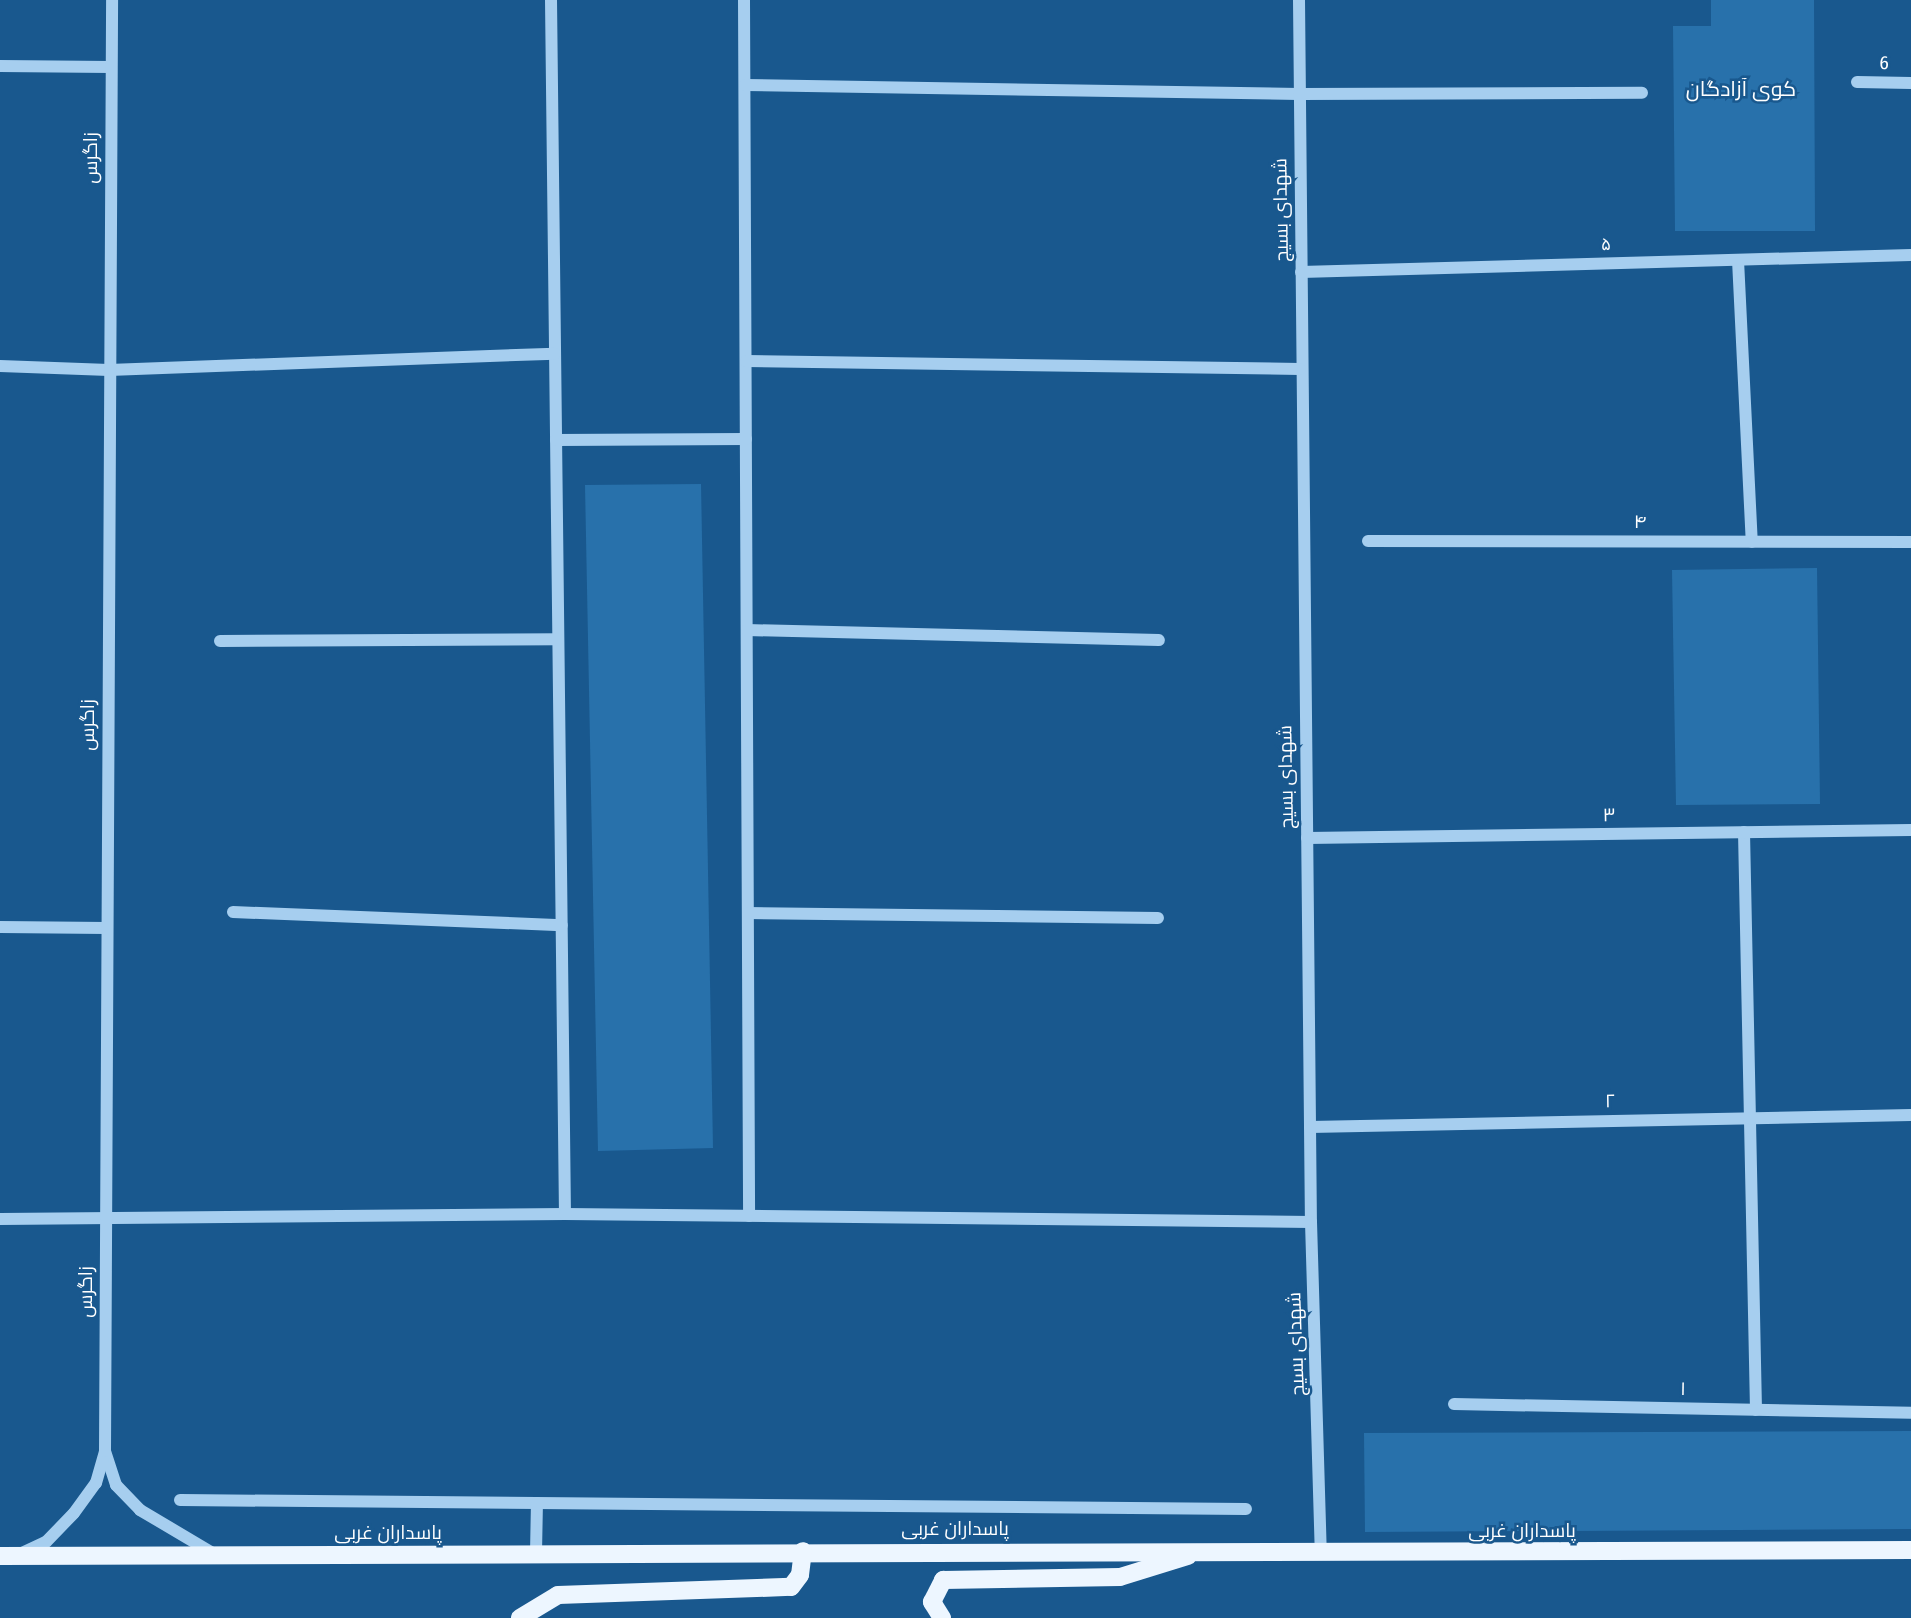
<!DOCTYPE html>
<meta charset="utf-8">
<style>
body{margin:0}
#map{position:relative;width:1911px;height:1618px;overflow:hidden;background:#19588e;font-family:"Fira Sans Condensed",Cairo,sans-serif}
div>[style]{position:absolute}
.green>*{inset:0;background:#2871ab}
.minor>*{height:12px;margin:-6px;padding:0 6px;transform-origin:6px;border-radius:6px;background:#a6ceef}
.major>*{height:18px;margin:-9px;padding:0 9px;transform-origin:9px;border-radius:9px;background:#edf6ff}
span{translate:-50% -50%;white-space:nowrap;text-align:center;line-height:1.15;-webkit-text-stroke:5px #19588e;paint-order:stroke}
.street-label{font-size:19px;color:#fff}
.neighbourhood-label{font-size:21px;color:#fff}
</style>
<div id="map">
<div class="green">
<div style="clip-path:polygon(1711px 0,1814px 0,1815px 231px,1675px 231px,1673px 26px,1711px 26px)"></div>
<div style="clip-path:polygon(701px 484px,713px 1148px,598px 1151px,585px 485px)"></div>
<div style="clip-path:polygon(1817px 568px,1820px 804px,1676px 805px,1672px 570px)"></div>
<div style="clip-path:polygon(1911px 1431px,1911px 1529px,1365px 1532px,1364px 1433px)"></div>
</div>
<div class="minor">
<div style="left:551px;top:0;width:1214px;rotate:89.34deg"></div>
<div style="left:744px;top:0;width:1216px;rotate:89.76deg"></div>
<div style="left:1299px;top:0;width:1222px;rotate:89.44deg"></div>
<div style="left:1311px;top:1222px;width:331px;rotate:88.3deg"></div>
<div style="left:0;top:66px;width:111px;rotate:0.5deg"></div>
<div style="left:1857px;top:82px;width:54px;rotate:1.1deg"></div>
<div style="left:745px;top:85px;width:554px;rotate:0.93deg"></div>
<div style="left:1299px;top:94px;width:343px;rotate:-0.2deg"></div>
<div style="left:1738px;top:260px;width:282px;rotate:87.2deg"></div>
<div style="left:1301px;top:272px;width:610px;rotate:-1.6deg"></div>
<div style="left:746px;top:361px;width:554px;rotate:0.83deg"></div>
<div style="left:0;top:366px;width:109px;rotate:2.1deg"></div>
<div style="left:109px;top:370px;width:446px;rotate:-2.1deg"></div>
<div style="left:556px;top:440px;width:190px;rotate:-0.3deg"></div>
<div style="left:1368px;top:541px;width:543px;rotate:0.11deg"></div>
<div style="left:747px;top:630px;width:412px;rotate:1.4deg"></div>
<div style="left:220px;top:641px;width:338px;rotate:-0.3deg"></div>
<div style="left:1744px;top:832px;width:578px;rotate:88.81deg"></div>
<div style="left:1307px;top:838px;width:604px;rotate:-0.76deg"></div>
<div style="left:233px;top:912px;width:329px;rotate:2.3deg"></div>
<div style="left:748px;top:913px;width:410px;rotate:0.7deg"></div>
<div style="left:0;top:927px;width:107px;rotate:0.5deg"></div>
<div style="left:1310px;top:1127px;width:601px;rotate:-1.14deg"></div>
<div style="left:0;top:1219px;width:565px;rotate:-0.51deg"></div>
<div style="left:565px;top:1214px;width:746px;rotate:0.61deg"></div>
<div style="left:1454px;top:1404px;width:457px;rotate:1.1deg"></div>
<div style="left:105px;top:1451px;width:36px;rotate:72deg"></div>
<div style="left:116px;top:1485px;width:35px;rotate:46deg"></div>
<div style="left:140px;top:1510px;width:88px;rotate:30.6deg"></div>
<div style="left:180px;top:1500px;width:1066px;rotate:0.48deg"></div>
<div style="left:22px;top:1553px;width:26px;rotate:-25deg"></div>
<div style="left:46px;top:1542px;width:40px;rotate:-46deg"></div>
<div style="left:74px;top:1513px;width:37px;rotate:-54deg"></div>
<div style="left:96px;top:1483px;width:33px;rotate:-74deg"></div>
<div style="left:105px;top:1451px;width:1451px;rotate:-89.72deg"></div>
<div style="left:536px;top:1553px;width:50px;rotate:-88.9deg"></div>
</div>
<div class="major">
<div style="left:0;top:1556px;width:1911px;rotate:-0.18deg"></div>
<div style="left:520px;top:1618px;width:44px;rotate:-31.2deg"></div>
<div style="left:558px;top:1595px;width:233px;rotate:-2deg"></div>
<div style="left:791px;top:1587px;width:15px;rotate:-53deg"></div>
<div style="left:800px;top:1575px;width:24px;rotate:-83deg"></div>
<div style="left:942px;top:1618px;width:19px;rotate:-122deg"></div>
<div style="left:932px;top:1602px;width:25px;rotate:-63deg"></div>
<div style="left:943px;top:1580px;width:177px;rotate:-1deg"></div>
<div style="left:1120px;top:1577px;width:71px;rotate:-17.2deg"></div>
</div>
<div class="street-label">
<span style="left:1884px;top:63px;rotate:1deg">6</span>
<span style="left:91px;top:158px;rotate:-90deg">زاگرس</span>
<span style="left:1281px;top:210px;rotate:-91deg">شهدای بسیج</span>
<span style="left:1606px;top:244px;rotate:-2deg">۵</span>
<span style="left:1640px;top:522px">۴</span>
<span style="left:88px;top:725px;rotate:-90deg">زاگرس</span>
<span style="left:1286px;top:777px;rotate:-91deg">شهدای بسیج</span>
<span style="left:1609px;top:815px;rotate:-1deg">۳</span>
<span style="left:1610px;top:1101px;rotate:-1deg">۲</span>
<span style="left:86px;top:1292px;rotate:-90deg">زاگرس</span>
<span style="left:1296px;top:1344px;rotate:-92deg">شهدای بسیج</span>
<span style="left:1683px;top:1389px;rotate:1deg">۱</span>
<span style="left:955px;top:1529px">پاسداران غربی</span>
<span style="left:1522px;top:1531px">پاسداران غربی</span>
<span style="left:388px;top:1533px">پاسداران غربی</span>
</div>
<div class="neighbourhood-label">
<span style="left:1741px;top:89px">کوی آزادگان</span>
</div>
</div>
